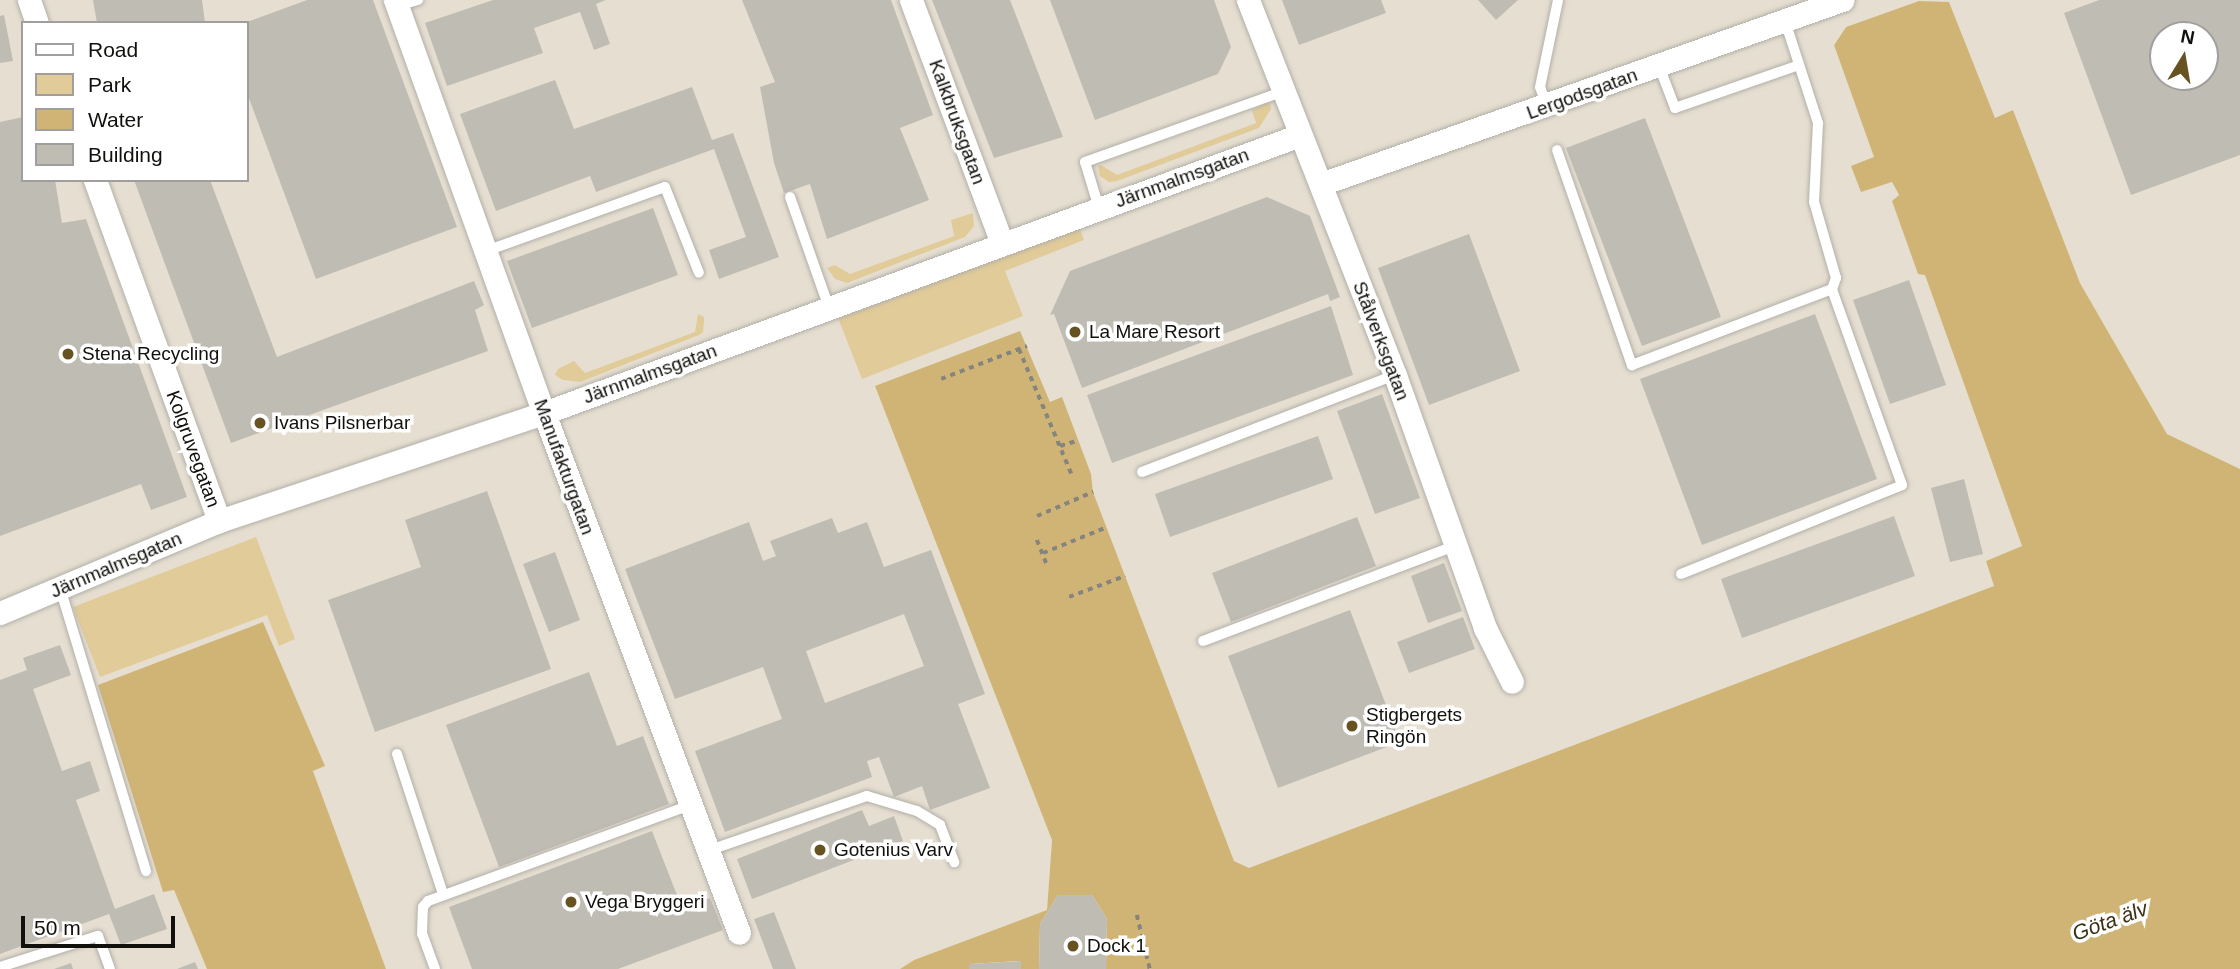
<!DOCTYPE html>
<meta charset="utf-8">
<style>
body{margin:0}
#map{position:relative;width:2240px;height:969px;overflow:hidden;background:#eeebe3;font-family:Arial,sans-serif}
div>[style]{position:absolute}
.built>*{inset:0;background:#e6dfd1}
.green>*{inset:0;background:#e1cb99}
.water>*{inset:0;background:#cfb475}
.building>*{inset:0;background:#bfbcb4}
.path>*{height:3.5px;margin-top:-1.75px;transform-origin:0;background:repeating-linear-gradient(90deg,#86847e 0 5px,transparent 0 10px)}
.roads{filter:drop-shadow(0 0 2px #b2afa8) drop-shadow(0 0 2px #b2afa8)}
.lane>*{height:10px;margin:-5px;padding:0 5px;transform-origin:5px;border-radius:5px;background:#fff}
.street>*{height:23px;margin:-11.5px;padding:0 11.5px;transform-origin:11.5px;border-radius:11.5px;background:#fff}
.dots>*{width:19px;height:19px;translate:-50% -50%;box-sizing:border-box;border:4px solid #fff;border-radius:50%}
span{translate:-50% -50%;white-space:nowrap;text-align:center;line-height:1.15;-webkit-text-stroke:7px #fff;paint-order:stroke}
.street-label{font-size:19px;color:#11100d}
.poi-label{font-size:19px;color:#11100d}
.left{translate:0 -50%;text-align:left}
.water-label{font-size:21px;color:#3b3013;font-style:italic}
.legend{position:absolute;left:21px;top:21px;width:228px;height:161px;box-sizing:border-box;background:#fff;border:2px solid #a09f9e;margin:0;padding:9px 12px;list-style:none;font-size:21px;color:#11100d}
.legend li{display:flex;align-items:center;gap:14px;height:35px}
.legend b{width:35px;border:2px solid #a09f9e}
.north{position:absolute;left:2149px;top:21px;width:70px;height:70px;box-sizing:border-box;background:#fff;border:2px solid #a09f9e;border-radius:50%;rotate:11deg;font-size:19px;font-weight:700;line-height:28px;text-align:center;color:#11100d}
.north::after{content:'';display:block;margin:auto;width:24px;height:32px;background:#675321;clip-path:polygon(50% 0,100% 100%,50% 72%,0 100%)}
.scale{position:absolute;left:21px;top:916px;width:154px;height:32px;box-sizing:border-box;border:4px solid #11100d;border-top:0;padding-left:9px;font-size:21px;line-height:24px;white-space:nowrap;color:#11100d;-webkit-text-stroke:5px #fff;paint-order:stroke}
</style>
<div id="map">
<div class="built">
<div style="clip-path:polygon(evenodd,0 0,2240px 0,2240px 469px,2167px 434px,2080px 283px,2013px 110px,1995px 119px,1949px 3px,1919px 1px,1846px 27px,1834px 44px,1874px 157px,1861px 191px,1892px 182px,1899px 196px,1892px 201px,1918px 273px,1925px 275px,2022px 546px,1986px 561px,1994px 586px,1249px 868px,1234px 861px,1093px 492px,1091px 474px,1061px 398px,1050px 402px,1027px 346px,1052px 840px,1047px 910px,914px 960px,900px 969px,386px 969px,313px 771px,325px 766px,263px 622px,163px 891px,174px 890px,207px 969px,0 969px,0 0,23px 23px,247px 23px,247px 180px,23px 180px,23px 23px,0 0,2163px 35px,2205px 35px,2205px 77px,2163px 77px,2163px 35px)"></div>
</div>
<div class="green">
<div style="clip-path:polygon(1266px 103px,1270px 103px,1271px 109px,1259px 128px,1117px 181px,1109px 182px,1100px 176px,1098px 166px,1101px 165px,1117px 175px,1256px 123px,1252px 110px)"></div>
<div style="clip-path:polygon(973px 213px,974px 226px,965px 237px,847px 283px,835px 279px,827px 268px,835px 265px,850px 274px,954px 236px,951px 220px)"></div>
<div style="clip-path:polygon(1078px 223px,1084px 240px,1005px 271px,1023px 316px,862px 379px,838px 318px)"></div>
<div style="clip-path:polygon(698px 314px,704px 317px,704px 321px,703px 332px,699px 335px,580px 382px,563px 380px,555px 375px,558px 369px,574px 361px,585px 373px,695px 332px)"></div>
<div style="clip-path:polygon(256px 537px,295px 639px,279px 646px,267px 615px,100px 677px,73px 607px)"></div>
</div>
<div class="water">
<div style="clip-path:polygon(1919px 1px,1949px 2px,1995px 118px,2013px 110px,2080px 283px,2167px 434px,2240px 469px,2240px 969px,1106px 969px,1107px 919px,1092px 895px,1058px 895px,1040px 924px,1039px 969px,1021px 969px,1020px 961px,970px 964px,969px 969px,900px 969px,914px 960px,1047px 910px,1052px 840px,875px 386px,1020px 331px,1050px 402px,1062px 397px,1091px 474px,1093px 492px,1234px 861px,1249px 868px,1994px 586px,1986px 561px,2022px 546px,1925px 275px,1918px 274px,1892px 201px,1899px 195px,1892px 182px,1861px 192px,1851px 166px,1874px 157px,1834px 45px,1846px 27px)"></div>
<div style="clip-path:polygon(263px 622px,325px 766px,313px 771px,386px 969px,207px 969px,174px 890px,163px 892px,98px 685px)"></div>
</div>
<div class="building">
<div style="clip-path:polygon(93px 0,202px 0,205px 23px,97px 23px)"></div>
<div style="clip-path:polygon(307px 0,373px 0,457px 227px,316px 279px,247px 93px,247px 22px)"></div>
<div style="clip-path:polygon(493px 0,606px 0,596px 4px,610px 44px,594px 50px,580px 12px,534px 28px,543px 53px,447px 86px,425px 23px)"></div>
<div style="clip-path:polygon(742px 0,891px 0,933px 115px,900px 128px,929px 200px,827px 239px,810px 184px,784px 193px,774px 163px,760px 87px,775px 82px)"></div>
<div style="clip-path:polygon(932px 0,1010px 0,1063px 137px,994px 158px)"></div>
<div style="clip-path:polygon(1050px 0,1214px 0,1231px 47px,1218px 74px,1095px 120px)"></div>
<div style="clip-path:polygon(1282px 0,1381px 0,1386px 13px,1299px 45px)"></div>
<div style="clip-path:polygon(1478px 0,1518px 0,1496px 20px)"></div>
<div style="clip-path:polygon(evenodd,2099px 0,2240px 0,2240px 155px,2131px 195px,2064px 13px,2099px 0,2163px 35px,2205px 35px,2205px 77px,2163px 77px,2163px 35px)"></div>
<div style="clip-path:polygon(4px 15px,13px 61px,0 63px,0 16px)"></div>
<div style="clip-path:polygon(555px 80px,574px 129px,692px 87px,712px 140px,733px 133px,779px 257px,719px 279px,709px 250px,746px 237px,714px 149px,596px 192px,590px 176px,496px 211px,460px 114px)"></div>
<div style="clip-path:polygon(23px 117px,23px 180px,55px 180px,62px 223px,86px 219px,187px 497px,151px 510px,141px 484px,0 536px,0 122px)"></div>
<div style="clip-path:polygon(1645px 118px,1721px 317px,1642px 346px,1566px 148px)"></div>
<div style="clip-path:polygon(134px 180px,210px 180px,277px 357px,474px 281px,484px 305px,475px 310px,488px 351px,231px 443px)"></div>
<div style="clip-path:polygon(1267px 197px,1310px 216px,1340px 297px,1330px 301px,1328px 294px,1082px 388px,1054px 314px,1050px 315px,1070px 271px)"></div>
<div style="clip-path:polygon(653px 208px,678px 275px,532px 328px,507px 261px)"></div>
<div style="clip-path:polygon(1469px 234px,1520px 371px,1429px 405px,1378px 268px)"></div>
<div style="clip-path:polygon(1909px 280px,1946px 385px,1890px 404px,1853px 300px)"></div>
<div style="clip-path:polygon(1331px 306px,1353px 375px,1112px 463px,1087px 395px)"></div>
<div style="clip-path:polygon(1815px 314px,1877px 479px,1702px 545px,1640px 379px)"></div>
<div style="clip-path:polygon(1382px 394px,1420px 498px,1375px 514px,1337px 411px)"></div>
<div style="clip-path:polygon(1318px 436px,1333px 479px,1170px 537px,1155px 494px)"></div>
<div style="clip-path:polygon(1964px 479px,1983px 554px,1950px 562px,1931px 488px)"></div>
<div style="clip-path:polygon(487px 491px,551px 669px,375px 732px,328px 600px,421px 567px,405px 520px)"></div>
<div style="clip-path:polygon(1894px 516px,1915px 576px,1742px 638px,1721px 579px)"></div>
<div style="clip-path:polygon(1357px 517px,1376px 566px,1231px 622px,1212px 573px)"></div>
<div style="clip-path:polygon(evenodd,832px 518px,838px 533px,867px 522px,884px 567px,931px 550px,985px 694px,958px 704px,990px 788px,930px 810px,922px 786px,894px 797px,879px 757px,867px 761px,872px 777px,725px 832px,695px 751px,782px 719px,763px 667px,675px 699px,625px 569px,749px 522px,763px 561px,776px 556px,770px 541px,832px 518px,904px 614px,924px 666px,825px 703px,806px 651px,904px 614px)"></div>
<div style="clip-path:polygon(555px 552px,580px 620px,549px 632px,523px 564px)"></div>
<div style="clip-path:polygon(1444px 563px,1462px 611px,1428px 623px,1411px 576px)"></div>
<div style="clip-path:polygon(1350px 610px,1400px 742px,1278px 788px,1228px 656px)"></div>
<div style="clip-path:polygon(1463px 617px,1475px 649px,1409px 673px,1397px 642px)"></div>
<div style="clip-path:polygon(60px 645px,71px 675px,33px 689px,62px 771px,90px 761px,100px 791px,76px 800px,115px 909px,154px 894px,167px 929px,121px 945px,109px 914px,0 954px,0 680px,27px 670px,23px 658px)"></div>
<div style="clip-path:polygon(589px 672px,617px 746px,643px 736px,669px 804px,499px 867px,446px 725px)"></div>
<div style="clip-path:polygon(862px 810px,869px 826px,894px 816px,903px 841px,752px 899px,737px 859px)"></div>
<div style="clip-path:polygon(652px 831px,682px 908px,710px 898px,723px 930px,618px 969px,472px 969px,449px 907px)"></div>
<div style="clip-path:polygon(1058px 895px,1092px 895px,1107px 919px,1106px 969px,1039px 969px,1040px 924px)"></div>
<div style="clip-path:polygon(774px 912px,796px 969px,773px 969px,754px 919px)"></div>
<div style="clip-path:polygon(1021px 961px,1021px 969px,969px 969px,969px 964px)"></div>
<div style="clip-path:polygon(195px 962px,198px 969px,177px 969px)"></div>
<div style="clip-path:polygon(71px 963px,73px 969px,54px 969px)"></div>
</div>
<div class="path">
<div style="left:1019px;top:349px;width:137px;rotate:67.2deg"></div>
<div style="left:941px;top:379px;width:92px;rotate:-21deg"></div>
<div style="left:1060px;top:446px;width:17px;rotate:-17deg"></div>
<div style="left:1037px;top:516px;width:61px;rotate:-23.2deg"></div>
<div style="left:1037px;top:540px;width:29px;rotate:68deg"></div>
<div style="left:1043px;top:553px;width:69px;rotate:-22.1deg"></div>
<div style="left:1069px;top:597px;width:60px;rotate:-20.6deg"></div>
<div style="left:1137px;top:915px;width:56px;rotate:76.5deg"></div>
</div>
<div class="roads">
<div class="lane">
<div style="left:397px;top:6px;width:22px;rotate:-16deg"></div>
<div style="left:1659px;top:66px;width:45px;rotate:69.1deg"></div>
<div style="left:1675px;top:108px;width:131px;rotate:-19.1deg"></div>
<div style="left:1547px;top:107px;width:21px;rotate:-109deg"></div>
<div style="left:1540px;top:87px;width:89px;rotate:-78.3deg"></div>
<div style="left:1557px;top:150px;width:228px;rotate:70.8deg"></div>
<div style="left:1632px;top:365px;width:214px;rotate:-20.8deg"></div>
<div style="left:790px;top:197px;width:118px;rotate:70.6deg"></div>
<div style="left:1099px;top:208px;width:48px;rotate:-106.9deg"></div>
<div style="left:1085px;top:162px;width:209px;rotate:-19.6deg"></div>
<div style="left:486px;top:251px;width:190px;rotate:-19.7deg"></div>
<div style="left:665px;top:187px;width:92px;rotate:68.4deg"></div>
<div style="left:1142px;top:472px;width:271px;rotate:-21deg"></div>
<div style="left:1681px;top:574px;width:238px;rotate:-21.9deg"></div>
<div style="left:1902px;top:485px;width:208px;rotate:-109.7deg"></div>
<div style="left:1832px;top:289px;width:12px;rotate:-70deg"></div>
<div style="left:1836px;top:278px;width:79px;rotate:-106.1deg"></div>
<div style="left:1814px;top:202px;width:79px;rotate:-87.1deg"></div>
<div style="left:1818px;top:123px;width:107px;rotate:-107.9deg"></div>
<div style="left:60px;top:588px;width:296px;rotate:73.1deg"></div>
<div style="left:1203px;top:641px;width:268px;rotate:-20.7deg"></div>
<div style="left:397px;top:754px;width:147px;rotate:71.8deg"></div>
<div style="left:707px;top:851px;width:169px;rotate:-19deg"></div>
<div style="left:867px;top:796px;width:52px;rotate:16.7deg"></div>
<div style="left:917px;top:811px;width:27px;rotate:31deg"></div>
<div style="left:940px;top:825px;width:40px;rotate:69deg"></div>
<div style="left:0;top:967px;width:103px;rotate:-17.6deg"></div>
<div style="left:98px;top:936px;width:35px;rotate:70deg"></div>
<div style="left:435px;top:969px;width:37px;rotate:-110deg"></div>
<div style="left:422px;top:934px;width:27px;rotate:-88deg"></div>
<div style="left:423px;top:907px;width:8px;rotate:-50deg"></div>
<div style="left:428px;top:901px;width:279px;rotate:-20.1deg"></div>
</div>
<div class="street">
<div style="left:29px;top:0;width:24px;rotate:71deg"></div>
<div style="left:395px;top:0;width:439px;rotate:70.2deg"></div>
<div style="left:544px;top:413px;width:555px;rotate:69.44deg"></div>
<div style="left:911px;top:0;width:260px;rotate:69.5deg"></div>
<div style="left:1248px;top:0;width:403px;rotate:68.6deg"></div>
<div style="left:1395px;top:375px;width:269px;rotate:70.4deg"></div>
<div style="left:1485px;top:628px;width:60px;rotate:63.4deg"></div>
<div style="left:95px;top:180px;width:363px;rotate:70deg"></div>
<div style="left:1321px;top:184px;width:553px;rotate:-19.45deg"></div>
<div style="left:0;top:613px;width:238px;rotate:-22.8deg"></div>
<div style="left:219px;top:521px;width:342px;rotate:-18.4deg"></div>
<div style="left:544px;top:413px;width:805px;rotate:-20.19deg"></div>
</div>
</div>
<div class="dots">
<div style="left:1075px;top:332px;background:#675321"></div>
<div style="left:68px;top:354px;background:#675321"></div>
<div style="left:260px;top:423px;background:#675321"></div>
<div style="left:1352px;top:726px;background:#675321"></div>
<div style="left:820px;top:850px;background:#675321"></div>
<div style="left:571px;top:902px;background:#675321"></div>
<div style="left:1073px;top:946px;background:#675321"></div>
</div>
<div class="street-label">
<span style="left:1582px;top:94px;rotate:-20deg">Lergodsgatan</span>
<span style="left:957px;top:122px;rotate:70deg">Kalkbruksgatan</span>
<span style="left:1182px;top:178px;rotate:-20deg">Järnmalmsgatan</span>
<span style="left:1381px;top:341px;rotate:69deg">Stålverksgatan</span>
<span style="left:650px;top:374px;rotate:-20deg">Järnmalmsgatan</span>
<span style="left:193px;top:449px;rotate:70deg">Kolgruvegatan</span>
<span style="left:564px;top:467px;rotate:70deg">Manufakturgatan</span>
<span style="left:116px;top:565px;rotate:-23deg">Järnmalmsgatan</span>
</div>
<div class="poi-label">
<span class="left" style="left:1089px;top:332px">La Mare Resort</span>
<span class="left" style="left:82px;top:354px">Stena Recycling</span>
<span class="left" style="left:274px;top:423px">Ivans Pilsnerbar</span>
<span class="left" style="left:1366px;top:726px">Stigbergets<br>Ringön</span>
<span class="left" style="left:834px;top:850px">Gotenius Varv</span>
<span class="left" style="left:585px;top:902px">Vega Bryggeri</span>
<span class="left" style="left:1087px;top:946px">Dock 1</span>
</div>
<div class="water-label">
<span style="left:2110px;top:921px;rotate:-20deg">Göta älv</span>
</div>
<ul class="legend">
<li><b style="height:9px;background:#fff"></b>Road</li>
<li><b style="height:19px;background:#e1cb99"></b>Park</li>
<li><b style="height:19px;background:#cfb475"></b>Water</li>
<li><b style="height:19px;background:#bfbcb4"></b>Building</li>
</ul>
<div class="north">N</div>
<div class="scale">50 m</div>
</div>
